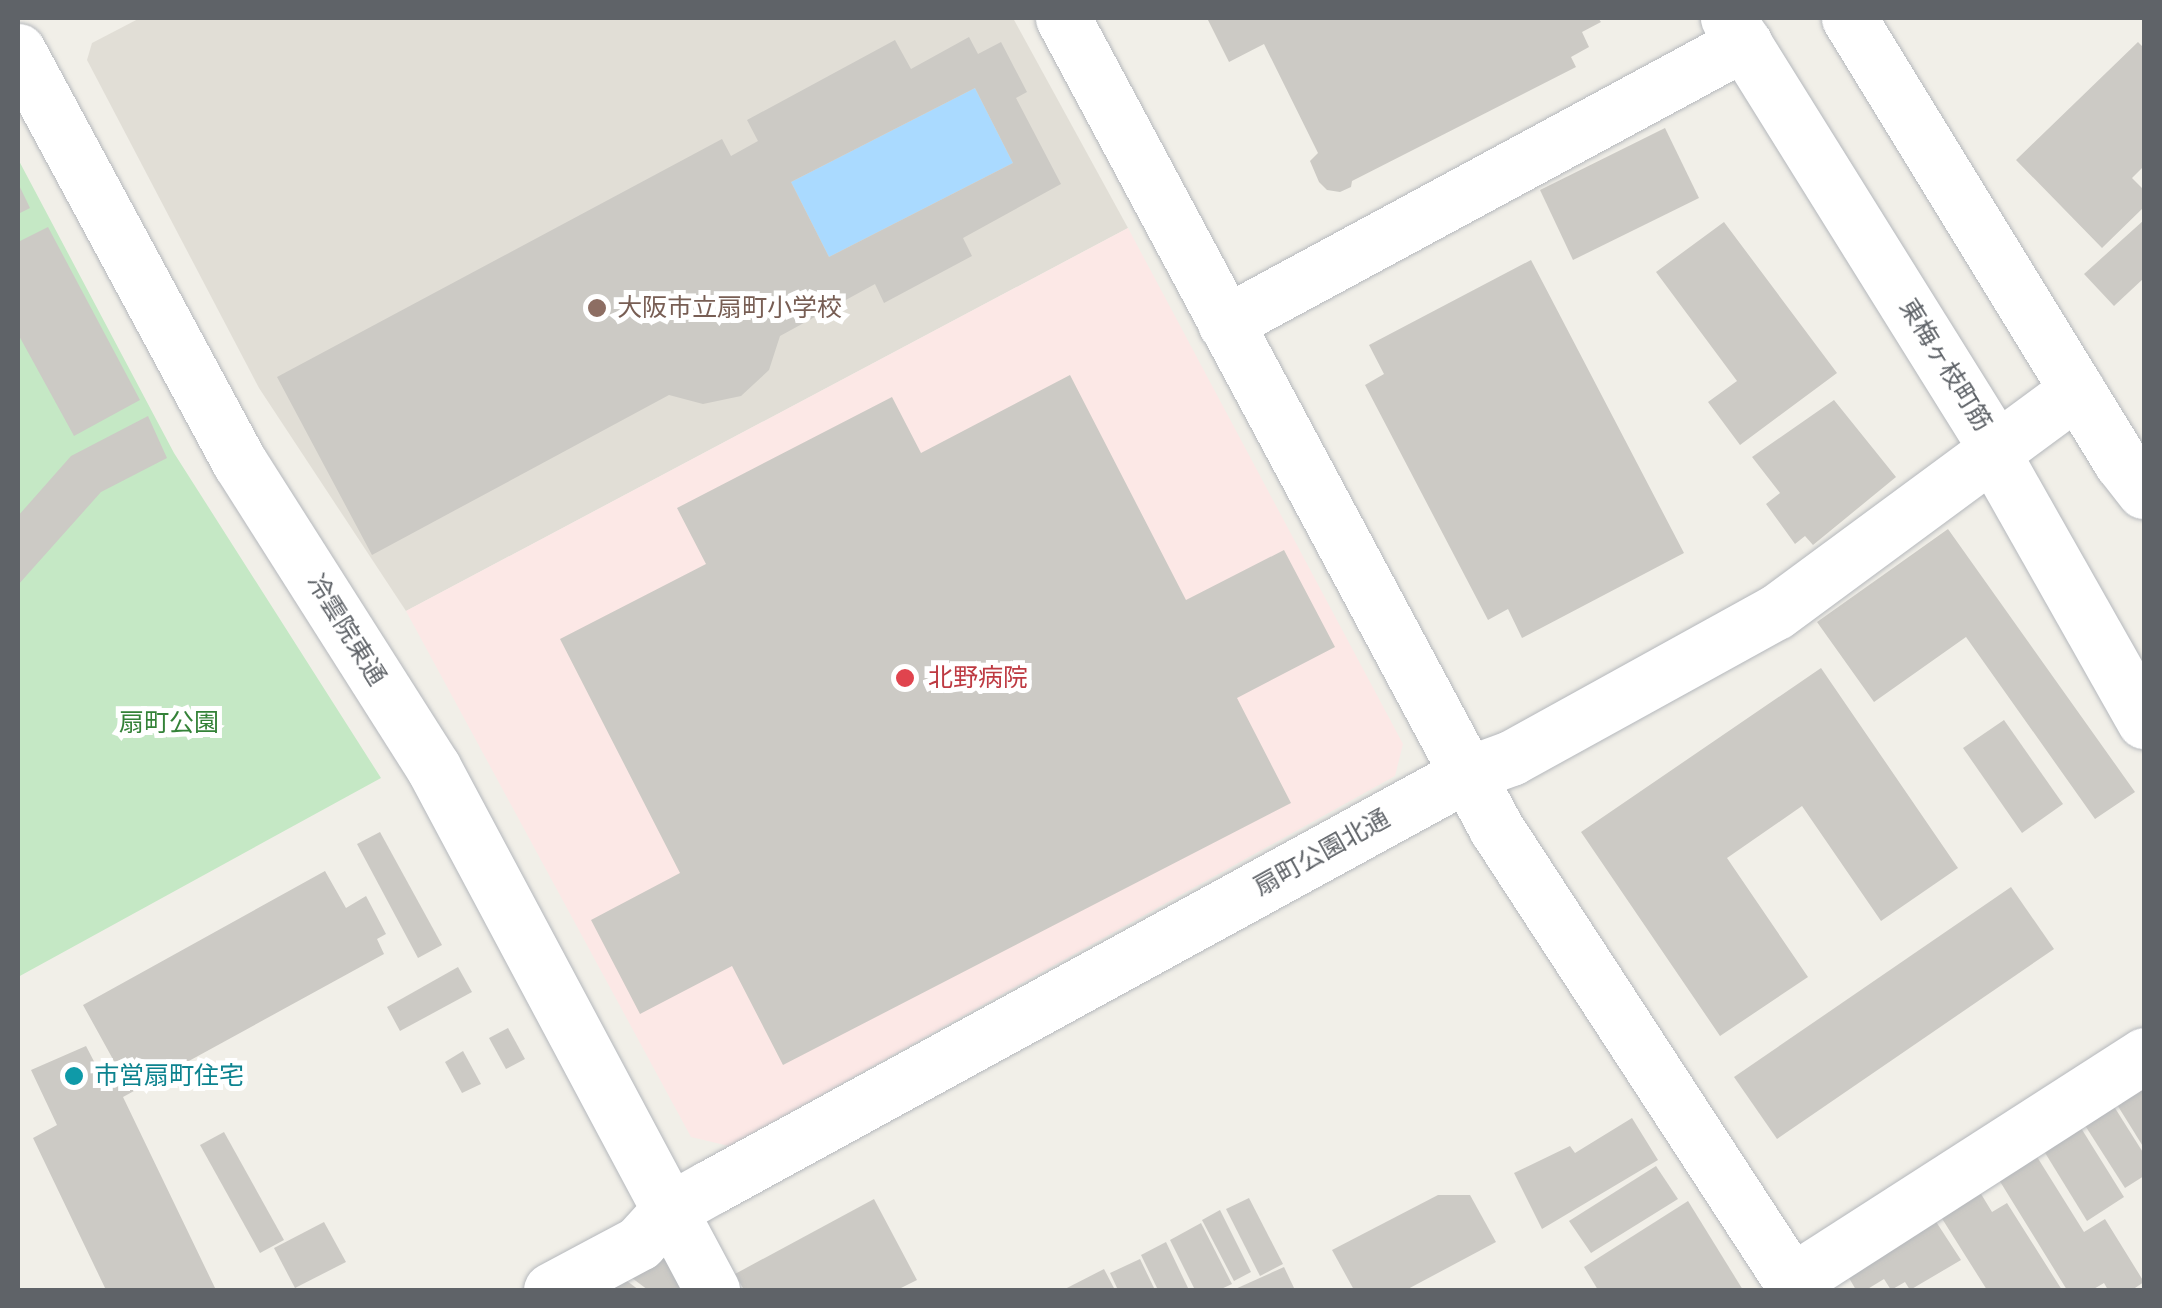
<!DOCTYPE html>
<meta charset="utf-8">
<style>
body{margin:0}
#map{position:relative;width:2162px;height:1308px;overflow:hidden;background:#f1efe8;font-family:"DejaVu Sans","Noto Sans JP",sans-serif}
div>[style]{position:absolute}
.education>*{inset:0;background:#e1ded6}
.medical>*{inset:0;background:#fce8e6}
.green>*{inset:0;background:#c5e8c5}
.water>*{inset:0;background:#aadaff}
.building>*{inset:0;background:#cccac5}
.roads{filter:drop-shadow(0 0 2px #b5b8bc) drop-shadow(0 0 2px #b5b8bc)}
.street>*{height:55px;margin:-27.5px;padding:0 27.5px;transform-origin:27.5px;border-radius:27.5px;background:#fff}
.secondary>*{height:55px;margin:-27.5px;padding:0 27.5px;transform-origin:27.5px;border-radius:27.5px;background:#fff}
.dots>*{width:28px;height:28px;translate:-50% -50%;box-sizing:border-box;border:5px solid #fff;border-radius:50%}
span{translate:-50% -50%;white-space:nowrap;text-align:center;line-height:1.15;-webkit-text-stroke:10px #fff;paint-order:stroke}
.education-label{font-size:25px;color:#785e54}
.left{translate:0 -50%;text-align:left}
.street-label{font-size:25px;color:#5f6368}
.health-label{font-size:25px;color:#be3a42}
.park-label{font-size:25px;color:#348238}
.culture-label{font-size:25px;color:#0d838f}
.frame{position:absolute;inset:0;border:20px solid #5f6368;pointer-events:none}
</style>
<div id="map">
<div class="education">
<div style="clip-path:polygon(140px 18px,1013px 18px,1128px 228px,406px 611px,259px 388px,87px 60px,92px 43px)"></div>
</div>
<div class="medical">
<div style="clip-path:polygon(1128px 228px,1403px 744px,1395px 776px,729px 1146px,691px 1137px,406px 611px)"></div>
</div>
<div class="green">
<div style="clip-path:polygon(18px 159px,174px 453px,381px 778px,18px 977px)"></div>
</div>
<div class="water">
<div style="clip-path:polygon(975px 88px,1013px 163px,829px 257px,791px 182px)"></div>
</div>
<div class="building">
<div style="clip-path:polygon(1207px 18px,1598px 18px,1601px 22px,1582px 32px,1589px 47px,1571px 57px,1576px 67px,1352px 181px,1351px 187px,1340px 192px,1327px 190px,1319px 182px,1310px 161px,1318px 153px,1264px 44px,1229px 62px)"></div>
<div style="clip-path:polygon(evenodd,969px 37px,978px 54px,1001px 42px,1027px 92px,1016px 98px,1061px 184px,963px 238px,972px 256px,884px 303px,875px 284px,780px 336px,769px 370px,741px 396px,703px 404px,669px 395px,372px 555px,277px 377px,722px 139px,731px 156px,758px 141px,747px 120px,895px 40px,911px 69px,969px 37px,975px 88px,1013px 163px,829px 257px,791px 182px,975px 88px)"></div>
<div style="clip-path:polygon(2138px 42px,2144px 48px,2144px 166px,2132px 178px,2144px 190px,2144px 207px,2102px 248px,2016px 160px)"></div>
<div style="clip-path:polygon(1665px 128px,1699px 198px,1573px 260px,1540px 190px)"></div>
<div style="clip-path:polygon(18px 183px,30px 208px,18px 214px)"></div>
<div style="clip-path:polygon(2144px 220px,2144px 278px,2114px 306px,2084px 274px)"></div>
<div style="clip-path:polygon(1724px 222px,1837px 373px,1740px 445px,1708px 402px,1737px 381px,1656px 272px)"></div>
<div style="clip-path:polygon(48px 227px,140px 400px,74px 436px,18px 334px,18px 242px)"></div>
<div style="clip-path:polygon(1531px 260px,1684px 553px,1522px 638px,1508px 609px,1488px 620px,1365px 385px,1384px 374px,1369px 345px)"></div>
<div style="clip-path:polygon(1070px 375px,1186px 600px,1284px 550px,1335px 647px,1237px 698px,1291px 803px,783px 1065px,732px 966px,640px 1014px,591px 920px,680px 873px,560px 639px,706px 564px,677px 508px,892px 397px,921px 453px)"></div>
<div style="clip-path:polygon(1834px 400px,1896px 477px,1813px 545px,1805px 536px,1795px 544px,1766px 504px,1780px 493px,1752px 457px)"></div>
<div style="clip-path:polygon(148px 416px,167px 458px,101px 492px,18px 585px,18px 516px,71px 456px)"></div>
<div style="clip-path:polygon(1948px 529px,2135px 792px,2095px 819px,1966px 637px,1874px 702px,1817px 622px)"></div>
<div style="clip-path:polygon(1821px 668px,1958px 868px,1881px 921px,1802px 806px,1727px 858px,1808px 977px,1720px 1036px,1581px 832px)"></div>
<div style="clip-path:polygon(2004px 720px,2063px 804px,2022px 833px,1963px 748px)"></div>
<div style="clip-path:polygon(380px 832px,442px 945px,418px 958px,357px 844px)"></div>
<div style="clip-path:polygon(325px 871px,346px 908px,366px 896px,386px 934px,377px 939px,384px 954px,123px 1097px,216px 1290px,106px 1290px,33px 1138px,57px 1125px,31px 1070px,86px 1046px,99px 1071px,109px 1065px,117px 1085px,125px 1081px,83px 1005px)"></div>
<div style="clip-path:polygon(2011px 887px,2054px 949px,1777px 1139px,1734px 1077px)"></div>
<div style="clip-path:polygon(458px 967px,472px 992px,400px 1031px,387px 1007px)"></div>
<div style="clip-path:polygon(508px 1028px,525px 1059px,506px 1069px,489px 1038px)"></div>
<div style="clip-path:polygon(463px 1051px,481px 1084px,462px 1093px,445px 1062px)"></div>
<div style="clip-path:polygon(2144px 1073px,2144px 1148px,2111px 1095px)"></div>
<div style="clip-path:polygon(2108px 1097px,2144px 1154px,2144px 1176px,2125px 1188px,2079px 1116px)"></div>
<div style="clip-path:polygon(1632px 1118px,1658px 1160px,1542px 1229px,1514px 1173px,1570px 1146px,1575px 1153px)"></div>
<div style="clip-path:polygon(2076px 1120px,2124px 1197px,2087px 1221px,2039px 1143px)"></div>
<div style="clip-path:polygon(224px 1132px,284px 1240px,260px 1253px,200px 1145px)"></div>
<div style="clip-path:polygon(2034px 1152px,2084px 1232px,2105px 1219px,2144px 1282px,2132px 1290px,2108px 1290px,2104px 1283px,2092px 1290px,2067px 1290px,1996px 1175px)"></div>
<div style="clip-path:polygon(1656px 1166px,1678px 1199px,1591px 1253px,1569px 1221px)"></div>
<div style="clip-path:polygon(1975px 1184px,1992px 1212px,2007px 1203px,2062px 1290px,1987px 1290px,1936px 1209px)"></div>
<div style="clip-path:polygon(1438px 1195px,1470px 1195px,1496px 1242px,1406px 1290px,1354px 1290px,1332px 1250px)"></div>
<div style="clip-path:polygon(1249px 1198px,1283px 1264px,1260px 1276px,1226px 1209px)"></div>
<div style="clip-path:polygon(874px 1199px,917px 1280px,897px 1290px,744px 1290px,735px 1274px)"></div>
<div style="clip-path:polygon(1688px 1201px,1743px 1290px,1598px 1290px,1584px 1267px)"></div>
<div style="clip-path:polygon(1220px 1210px,1251px 1272px,1234px 1281px,1202px 1220px)"></div>
<div style="clip-path:polygon(1931px 1214px,1961px 1260px,1910px 1290px,1905px 1282px,1891px 1290px,1884px 1279px,1866px 1290px,1856px 1290px,1845px 1271px)"></div>
<div style="clip-path:polygon(324px 1222px,346px 1262px,295px 1288px,274px 1248px)"></div>
<div style="clip-path:polygon(1201px 1223px,1232px 1284px,1219px 1290px,1195px 1290px,1170px 1240px)"></div>
<div style="clip-path:polygon(1166px 1242px,1189px 1290px,1158px 1290px,1141px 1255px)"></div>
<div style="clip-path:polygon(654px 1252px,676px 1257px,693px 1290px,648px 1290px,620px 1269px)"></div>
<div style="clip-path:polygon(1140px 1259px,1155px 1290px,1118px 1290px,1110px 1273px)"></div>
<div style="clip-path:polygon(1284px 1267px,1295px 1290px,1233px 1290px)"></div>
<div style="clip-path:polygon(1104px 1269px,1115px 1290px,1063px 1290px)"></div>
<div style="clip-path:polygon(615px 1272px,639px 1290px,587px 1290px)"></div>
</div>
<div class="roads">
<div class="street">
<div style="left:1728px;top:18px;width:509px;rotate:58.09deg"></div>
<div style="left:1997px;top:450px;width:18px;rotate:77deg"></div>
<div style="left:2001px;top:468px;width:291px;rotate:60.5deg"></div>
<div style="left:1849px;top:18px;width:521px;rotate:58.51deg"></div>
<div style="left:2121px;top:462px;width:37px;rotate:52deg"></div>
<div style="left:18px;top:51px;width:468px;rotate:61.7deg"></div>
<div style="left:240px;top:463px;width:360px;rotate:57.6deg"></div>
<div style="left:433px;top:767px;width:593px;rotate:61.92deg"></div>
<div style="left:1225px;top:323px;width:590px;rotate:-28.35deg"></div>
<div style="left:1791px;top:1282px;width:420px;rotate:-32.7deg"></div>
<div style="left:551px;top:1290px;width:100px;rotate:-28.1deg"></div>
<div style="left:639px;top:1243px;width:43px;rotate:-47.8deg"></div>
<div style="left:668px;top:1211px;width:49px;rotate:-29.2deg"></div>
<div style="left:711px;top:1187px;width:861px;rotate:-28.65deg"></div>
<div style="left:1467px;top:774px;width:47px;rotate:-20deg"></div>
<div style="left:1511px;top:758px;width:303px;rotate:-28.9deg"></div>
<div style="left:1776px;top:612px;width:374px;rotate:-36.4deg"></div>
</div>
<div class="secondary">
<div style="left:1063px;top:18px;width:918px;rotate:61.87deg"></div>
<div style="left:1496px;top:828px;width:551px;rotate:56.92deg"></div>
</div>
</div>
<div class="dots">
<div style="left:597px;top:308px;background:#8d6e63"></div>
<div style="left:905px;top:678px;background:#e0444e"></div>
<div style="left:74px;top:1076px;background:#0f9aa8"></div>
</div>
<div class="education-label">
<span class="left" style="left:617px;top:308px">大阪市立扇町小学校</span>
</div>
<div class="street-label">
<span style="left:1945px;top:365px;rotate:58deg">東梅ヶ枝町筋</span>
<span style="left:346px;top:630px;rotate:58deg">冷雲院東通</span>
<span style="left:1322px;top:853px;rotate:-29deg">扇町公園北通</span>
</div>
<div class="health-label">
<span class="left" style="left:928px;top:678px">北野病院</span>
</div>
<div class="park-label">
<span style="left:169px;top:723px">扇町公園</span>
</div>
<div class="culture-label">
<span class="left" style="left:94px;top:1076px">市営扇町住宅</span>
</div>
<div class="frame"></div>
</div>
